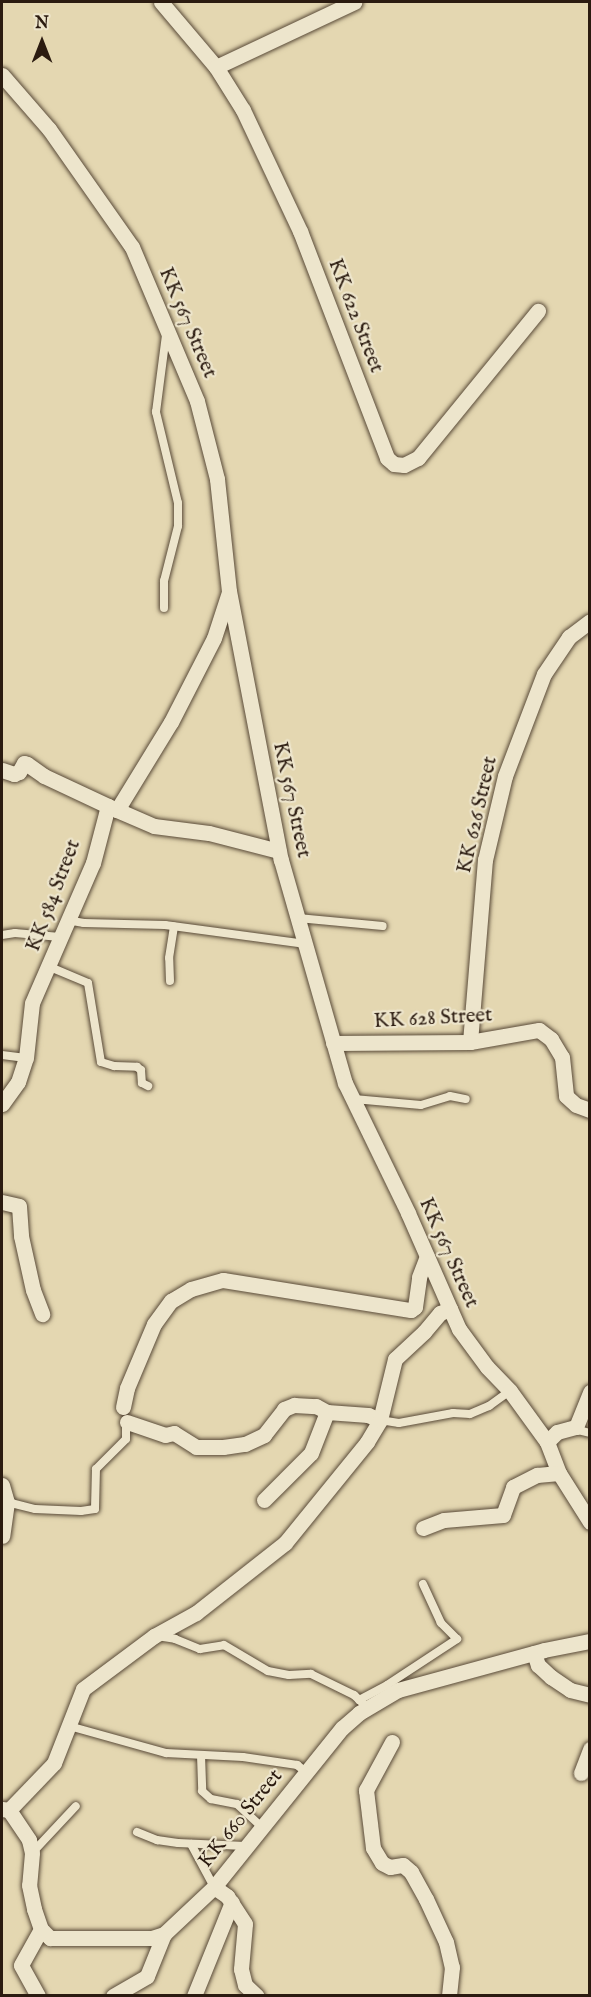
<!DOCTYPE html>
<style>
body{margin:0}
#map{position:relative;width:591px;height:1997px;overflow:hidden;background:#e4d7b1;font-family:"IM FELL English",serif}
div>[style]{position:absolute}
.roads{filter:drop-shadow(0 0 2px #594a38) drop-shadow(0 0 2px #594a38)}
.lane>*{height:8px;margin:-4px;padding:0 4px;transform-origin:4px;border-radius:4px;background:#ede5cc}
.street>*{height:15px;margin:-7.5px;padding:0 7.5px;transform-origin:7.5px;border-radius:7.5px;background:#ede5cc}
span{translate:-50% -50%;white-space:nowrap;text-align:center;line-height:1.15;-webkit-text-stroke:4.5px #ede5cc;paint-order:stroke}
.street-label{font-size:21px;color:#2b1b10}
.frame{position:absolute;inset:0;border:3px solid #2b1b10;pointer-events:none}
.north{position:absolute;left:12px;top:12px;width:60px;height:60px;-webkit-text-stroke:4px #ede5cc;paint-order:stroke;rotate:0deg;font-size:16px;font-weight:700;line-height:24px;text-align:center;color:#2b1b10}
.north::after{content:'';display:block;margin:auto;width:21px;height:27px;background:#2b1b10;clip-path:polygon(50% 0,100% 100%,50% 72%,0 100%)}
</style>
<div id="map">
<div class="roads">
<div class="lane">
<div style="left:164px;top:608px;width:27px;rotate:-90deg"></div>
<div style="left:164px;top:581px;width:57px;rotate:-75.7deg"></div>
<div style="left:178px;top:526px;width:23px;rotate:-90deg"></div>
<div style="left:178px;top:503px;width:94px;rotate:-103.6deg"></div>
<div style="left:156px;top:412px;width:78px;rotate:-82.6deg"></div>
<div style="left:298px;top:918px;width:85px;rotate:5.4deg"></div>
<div style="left:67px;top:920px;width:17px;rotate:10deg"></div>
<div style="left:84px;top:923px;width:81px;rotate:1.4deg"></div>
<div style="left:165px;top:925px;width:142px;rotate:7.7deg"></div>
<div style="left:2px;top:935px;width:13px;rotate:-9deg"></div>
<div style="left:15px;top:933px;width:45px;rotate:5.1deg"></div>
<div style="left:50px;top:967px;width:41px;rotate:22.8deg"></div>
<div style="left:88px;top:983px;width:80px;rotate:80.7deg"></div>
<div style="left:101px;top:1062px;width:14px;rotate:17deg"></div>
<div style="left:114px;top:1066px;width:23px;rotate:2deg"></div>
<div style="left:137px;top:1067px;width:5px;rotate:37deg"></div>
<div style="left:141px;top:1070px;width:13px;rotate:86deg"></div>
<div style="left:142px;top:1083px;width:7px;rotate:27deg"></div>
<div style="left:170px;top:981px;width:23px;rotate:-92deg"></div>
<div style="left:169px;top:958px;width:32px;rotate:-81deg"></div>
<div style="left:2px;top:1055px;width:24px;rotate:7deg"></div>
<div style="left:354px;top:1099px;width:67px;rotate:5.1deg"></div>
<div style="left:421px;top:1105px;width:30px;rotate:-17deg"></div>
<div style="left:450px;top:1096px;width:16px;rotate:11deg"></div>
<div style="left:380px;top:1420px;width:19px;rotate:9deg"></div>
<div style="left:399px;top:1423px;width:55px;rotate:-10.5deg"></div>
<div style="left:453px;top:1413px;width:17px;rotate:3deg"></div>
<div style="left:470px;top:1414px;width:21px;rotate:-23deg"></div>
<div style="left:489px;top:1406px;width:26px;rotate:-36deg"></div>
<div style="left:574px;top:1429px;width:16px;rotate:14deg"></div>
<div style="left:7px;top:1502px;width:29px;rotate:14deg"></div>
<div style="left:35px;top:1509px;width:46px;rotate:2.5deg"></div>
<div style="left:81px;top:1511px;width:14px;rotate:-8deg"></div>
<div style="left:95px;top:1509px;width:40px;rotate:-88.6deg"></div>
<div style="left:96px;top:1469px;width:42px;rotate:-45deg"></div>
<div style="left:126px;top:1439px;width:19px;rotate:-90deg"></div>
<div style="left:157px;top:1636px;width:18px;rotate:9deg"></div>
<div style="left:175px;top:1639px;width:27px;rotate:22deg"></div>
<div style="left:200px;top:1649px;width:24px;rotate:-9deg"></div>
<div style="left:224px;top:1645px;width:51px;rotate:30.6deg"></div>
<div style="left:268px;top:1671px;width:21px;rotate:11deg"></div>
<div style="left:289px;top:1675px;width:22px;rotate:-3deg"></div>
<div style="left:311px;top:1674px;width:48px;rotate:26deg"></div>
<div style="left:354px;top:1695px;width:18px;rotate:43deg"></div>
<div style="left:359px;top:1700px;width:32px;rotate:-28deg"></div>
<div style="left:387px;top:1685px;width:84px;rotate:-33.3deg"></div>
<div style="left:457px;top:1639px;width:23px;rotate:-135deg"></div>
<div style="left:441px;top:1623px;width:43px;rotate:-114.8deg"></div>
<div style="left:69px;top:1726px;width:101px;rotate:15.6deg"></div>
<div style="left:166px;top:1753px;width:77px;rotate:3deg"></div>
<div style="left:243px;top:1757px;width:55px;rotate:8.4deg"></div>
<div style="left:297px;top:1765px;width:11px;rotate:38deg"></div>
<div style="left:201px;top:1755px;width:36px;rotate:88deg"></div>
<div style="left:202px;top:1791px;width:12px;rotate:42deg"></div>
<div style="left:211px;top:1799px;width:26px;rotate:11deg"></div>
<div style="left:237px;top:1804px;width:34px;rotate:43deg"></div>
<div style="left:137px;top:1832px;width:22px;rotate:22deg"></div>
<div style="left:157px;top:1840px;width:21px;rotate:8deg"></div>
<div style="left:178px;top:1843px;width:67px;rotate:2.6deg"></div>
<div style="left:191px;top:1844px;width:49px;rotate:61.9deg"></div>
<div style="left:32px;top:1853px;width:64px;rotate:-46.9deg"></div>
</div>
<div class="street">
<div style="left:161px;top:2px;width:85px;rotate:49.8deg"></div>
<div style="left:216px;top:67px;width:51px;rotate:57.9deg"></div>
<div style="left:243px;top:110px;width:134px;rotate:64.8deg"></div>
<div style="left:300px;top:231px;width:243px;rotate:69deg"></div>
<div style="left:387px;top:458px;width:9px;rotate:41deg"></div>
<div style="left:394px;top:464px;width:10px;rotate:6deg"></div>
<div style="left:404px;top:465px;width:16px;rotate:-27deg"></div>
<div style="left:418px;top:458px;width:190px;rotate:-50.8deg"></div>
<div style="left:216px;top:67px;width:153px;rotate:-25.2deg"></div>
<div style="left:2px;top:75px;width:72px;rotate:49deg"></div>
<div style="left:49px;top:129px;width:144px;rotate:54.9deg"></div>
<div style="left:132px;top:247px;width:167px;rotate:67.1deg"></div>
<div style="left:197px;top:401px;width:81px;rotate:75.6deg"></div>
<div style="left:217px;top:479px;width:113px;rotate:83.9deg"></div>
<div style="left:229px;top:591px;width:274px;rotate:79.1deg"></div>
<div style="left:281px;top:860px;width:232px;rotate:74deg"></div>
<div style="left:345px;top:1083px;width:144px;rotate:64.1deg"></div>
<div style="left:408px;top:1213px;width:127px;rotate:66.3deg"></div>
<div style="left:459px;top:1329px;width:47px;rotate:53.6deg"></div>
<div style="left:487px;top:1367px;width:33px;rotate:46deg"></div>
<div style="left:510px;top:1391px;width:63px;rotate:54deg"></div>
<div style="left:547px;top:1442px;width:33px;rotate:69deg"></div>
<div style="left:559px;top:1473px;width:58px;rotate:57.7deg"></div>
<div style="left:2px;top:770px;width:13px;rotate:18deg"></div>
<div style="left:14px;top:774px;width:5px;rotate:-22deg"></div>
<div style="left:19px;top:772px;width:10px;rotate:-61deg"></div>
<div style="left:24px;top:763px;width:3px;rotate:18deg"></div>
<div style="left:27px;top:764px;width:21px;rotate:35deg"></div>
<div style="left:44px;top:776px;width:71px;rotate:25.1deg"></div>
<div style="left:117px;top:810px;width:40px;rotate:23.4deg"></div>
<div style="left:154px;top:826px;width:55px;rotate:7.3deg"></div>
<div style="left:209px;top:833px;width:72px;rotate:14.4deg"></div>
<div style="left:470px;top:1042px;width:183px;rotate:-85.3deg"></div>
<div style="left:485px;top:860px;width:86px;rotate:-76.6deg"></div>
<div style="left:505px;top:776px;width:109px;rotate:-69.1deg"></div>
<div style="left:544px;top:674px;width:45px;rotate:-56deg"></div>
<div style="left:569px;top:637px;width:26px;rotate:-37deg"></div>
<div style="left:333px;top:1043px;width:137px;rotate:-0.4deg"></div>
<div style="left:470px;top:1042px;width:70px;rotate:-9.9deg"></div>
<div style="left:539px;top:1030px;width:15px;rotate:37deg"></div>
<div style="left:551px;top:1039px;width:21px;rotate:59deg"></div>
<div style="left:562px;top:1057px;width:39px;rotate:84deg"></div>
<div style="left:566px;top:1096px;width:13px;rotate:42deg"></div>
<div style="left:576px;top:1105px;width:15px;rotate:20deg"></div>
<div style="left:2px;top:1104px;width:27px;rotate:-54deg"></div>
<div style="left:18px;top:1082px;width:25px;rotate:-72deg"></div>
<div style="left:26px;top:1058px;width:55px;rotate:-83.8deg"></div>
<div style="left:32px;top:1003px;width:153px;rotate:-66.5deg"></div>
<div style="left:93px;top:863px;width:59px;rotate:-75.3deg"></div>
<div style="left:108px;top:806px;width:10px;rotate:24deg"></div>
<div style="left:117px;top:810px;width:103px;rotate:-58.5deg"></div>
<div style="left:171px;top:722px;width:94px;rotate:-62.9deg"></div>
<div style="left:214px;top:638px;width:48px;rotate:-71.9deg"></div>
<div style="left:2px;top:1202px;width:17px;rotate:13deg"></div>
<div style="left:19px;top:1206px;width:30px;rotate:86deg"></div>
<div style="left:21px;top:1236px;width:55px;rotate:77.5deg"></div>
<div style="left:33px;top:1290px;width:26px;rotate:69deg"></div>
<div style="left:123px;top:1407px;width:19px;rotate:-78deg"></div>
<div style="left:127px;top:1388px;width:69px;rotate:-67.1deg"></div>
<div style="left:154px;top:1324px;width:29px;rotate:-54deg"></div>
<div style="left:171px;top:1301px;width:23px;rotate:-31deg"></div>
<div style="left:191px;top:1289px;width:33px;rotate:-16deg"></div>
<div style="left:223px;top:1280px;width:190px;rotate:9.1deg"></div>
<div style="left:411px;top:1310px;width:5px;rotate:-37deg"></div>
<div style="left:415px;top:1307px;width:30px;rotate:-82deg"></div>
<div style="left:419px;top:1277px;width:22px;rotate:-69deg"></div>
<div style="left:127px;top:1422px;width:40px;rotate:18.9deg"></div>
<div style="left:165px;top:1435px;width:9px;rotate:-13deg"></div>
<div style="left:174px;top:1433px;width:26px;rotate:32deg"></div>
<div style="left:196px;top:1447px;width:27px"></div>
<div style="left:223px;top:1447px;width:22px;rotate:-8deg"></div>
<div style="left:245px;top:1444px;width:21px;rotate:-25deg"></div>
<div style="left:264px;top:1435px;width:33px;rotate:-52deg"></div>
<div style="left:284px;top:1409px;width:11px;rotate:-22deg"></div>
<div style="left:294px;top:1405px;width:22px;rotate:3deg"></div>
<div style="left:316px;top:1406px;width:13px;rotate:29deg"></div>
<div style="left:327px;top:1412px;width:41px;rotate:4.2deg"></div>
<div style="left:368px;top:1415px;width:13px;rotate:23deg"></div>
<div style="left:547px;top:1442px;width:14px;rotate:-45deg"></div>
<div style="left:557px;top:1432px;width:20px;rotate:-15deg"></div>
<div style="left:576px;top:1427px;width:38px;rotate:-68deg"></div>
<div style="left:2px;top:1485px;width:18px;rotate:74deg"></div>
<div style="left:7px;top:1502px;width:34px;rotate:98deg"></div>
<div style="left:264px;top:1500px;width:66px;rotate:-45deg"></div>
<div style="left:311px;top:1453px;width:44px;rotate:-68.7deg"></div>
<div style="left:423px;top:1528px;width:22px;rotate:-21deg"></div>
<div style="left:444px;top:1520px;width:59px;rotate:-4.8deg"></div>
<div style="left:503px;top:1515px;width:30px;rotate:-70deg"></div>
<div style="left:513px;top:1487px;width:27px;rotate:-27deg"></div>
<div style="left:537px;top:1475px;width:22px;rotate:-5deg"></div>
<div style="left:534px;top:1653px;width:13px;rotate:72deg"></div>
<div style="left:538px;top:1665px;width:18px;rotate:43deg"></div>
<div style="left:551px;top:1677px;width:23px;rotate:34deg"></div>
<div style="left:570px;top:1690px;width:21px;rotate:14deg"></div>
<div style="left:392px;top:1742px;width:55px;rotate:118.4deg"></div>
<div style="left:366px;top:1790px;width:58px;rotate:83.1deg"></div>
<div style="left:373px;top:1848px;width:17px;rotate:59deg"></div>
<div style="left:382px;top:1863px;width:9px;rotate:27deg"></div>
<div style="left:390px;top:1867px;width:13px;rotate:-9deg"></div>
<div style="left:403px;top:1865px;width:11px;rotate:41deg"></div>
<div style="left:411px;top:1872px;width:31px;rotate:61deg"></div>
<div style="left:426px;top:1899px;width:47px;rotate:65.1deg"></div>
<div style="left:446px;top:1942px;width:26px;rotate:77deg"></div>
<div style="left:452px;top:1967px;width:29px;rotate:96deg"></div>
<div style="left:581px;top:1773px;width:26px;rotate:-69deg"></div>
<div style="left:2px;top:1809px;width:7px;rotate:8deg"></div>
<div style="left:9px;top:1810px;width:36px;rotate:56deg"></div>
<div style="left:29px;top:1840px;width:13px;rotate:77deg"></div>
<div style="left:32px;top:1853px;width:32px;rotate:95deg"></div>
<div style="left:29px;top:1885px;width:25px;rotate:78deg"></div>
<div style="left:34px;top:1909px;width:21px;rotate:71deg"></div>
<div style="left:41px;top:1929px;width:13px;rotate:45deg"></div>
<div style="left:50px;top:1938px;width:102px"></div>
<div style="left:152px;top:1938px;width:13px;rotate:-18deg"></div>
<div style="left:164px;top:1934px;width:69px;rotate:-43.2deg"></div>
<div style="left:214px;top:1887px;width:204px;rotate:-51.2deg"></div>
<div style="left:342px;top:1728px;width:23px;rotate:-41deg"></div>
<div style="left:359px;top:1713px;width:45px;rotate:-30.5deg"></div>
<div style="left:398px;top:1690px;width:151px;rotate:-15.3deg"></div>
<div style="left:544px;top:1650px;width:47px;rotate:-11.1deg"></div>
<div style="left:9px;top:1810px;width:65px;rotate:-46.2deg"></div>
<div style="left:54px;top:1763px;width:79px;rotate:-68.6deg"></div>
<div style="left:83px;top:1689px;width:89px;rotate:-36.7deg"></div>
<div style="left:154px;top:1636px;width:48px;rotate:-28.7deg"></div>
<div style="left:196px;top:1613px;width:113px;rotate:-38.2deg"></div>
<div style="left:285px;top:1543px;width:130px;rotate:-50.9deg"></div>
<div style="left:367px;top:1442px;width:26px;rotate:-59deg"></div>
<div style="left:380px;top:1420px;width:63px;rotate:-76.2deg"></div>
<div style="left:395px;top:1359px;width:40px;rotate:-43deg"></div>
<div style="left:424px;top:1332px;width:25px;rotate:-50deg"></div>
<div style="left:440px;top:1313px;width:11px;rotate:-22deg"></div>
<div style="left:214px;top:1887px;width:16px;rotate:35deg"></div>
<div style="left:227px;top:1896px;width:33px;rotate:57deg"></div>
<div style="left:245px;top:1924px;width:45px;rotate:95.1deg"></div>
<div style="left:241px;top:1969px;width:16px;rotate:76deg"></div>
<div style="left:245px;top:1985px;width:16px;rotate:43deg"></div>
<div style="left:38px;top:1996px;width:35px;rotate:-119deg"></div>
<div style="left:21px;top:1965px;width:41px;rotate:-60.9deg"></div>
<div style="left:113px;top:1996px;width:39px;rotate:-30deg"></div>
<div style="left:147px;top:1976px;width:45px;rotate:-68deg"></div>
<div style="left:194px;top:1996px;width:101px;rotate:-68deg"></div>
</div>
</div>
<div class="street-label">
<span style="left:355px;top:316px;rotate:69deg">KK 622 Street</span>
<span style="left:187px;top:323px;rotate:67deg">KK 567 Street</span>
<span style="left:291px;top:800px;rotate:78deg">KK 567 Street</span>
<span style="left:478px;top:815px;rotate:-77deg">KK 626 Street</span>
<span style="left:54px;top:896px;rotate:-69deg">KK 584 Street</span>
<span style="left:433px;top:1019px;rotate:-3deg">KK 628 Street</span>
<span style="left:448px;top:1253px;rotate:66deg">KK 567 Street</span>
<span style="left:241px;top:1819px;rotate:-51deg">KK 660 Street</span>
</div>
<div class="frame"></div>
<div class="north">N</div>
</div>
